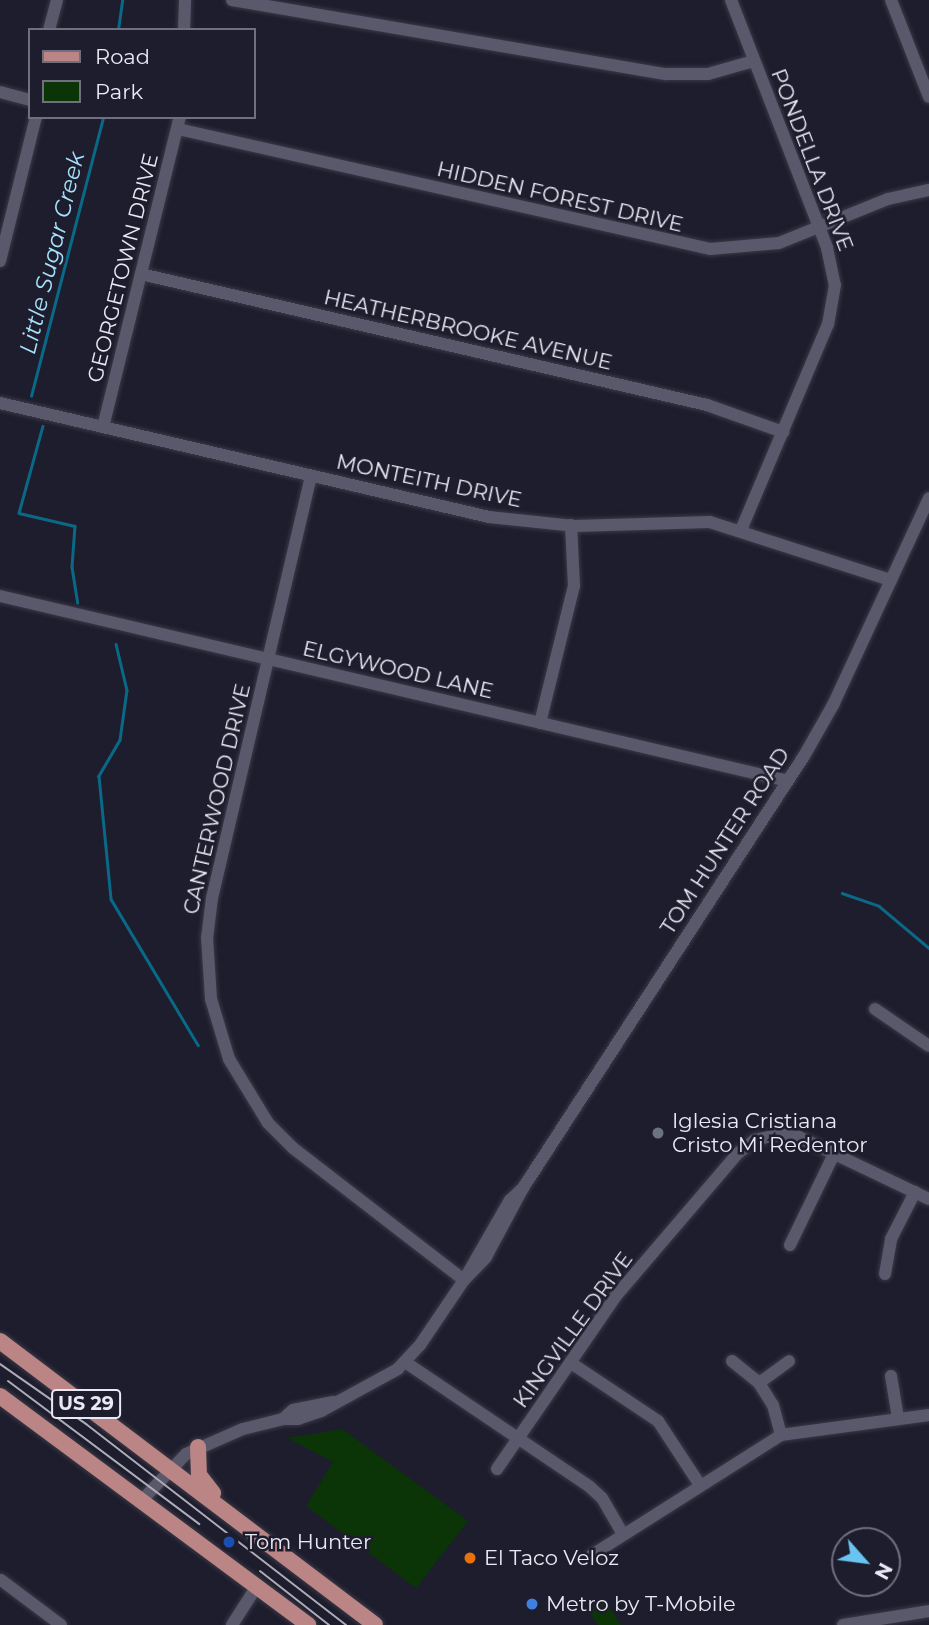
<!DOCTYPE html>
<style>
body{margin:0}
#map{position:relative;width:929px;height:1625px;overflow:hidden;background:#1e1d2d;font-family:Montserrat,sans-serif}
div>[style]{position:absolute}
.green>*{inset:0;background:#0b3407}
.stream>*{height:2.5px;margin:-1.25px;padding:0 1.25px;transform-origin:1.25px;border-radius:1.25px;background:#096986}
.roads{filter:drop-shadow(0 0 2px #3a3946) drop-shadow(0 0 2px #3a3946)}
.minor>*{height:12px;margin:-6px;padding:0 6px;transform-origin:6px;border-radius:6px;background:#5a596c}
.major>*{height:16px;margin:-8px;padding:0 8px;transform-origin:8px;border-radius:8px;background:#bb8586}
.tram>*{height:2px;margin:-1px;padding:0 1px;transform-origin:1px;border-radius:1px;background:#adadba}
.dots>*{width:19px;height:19px;translate:-50% -50%;box-sizing:border-box;border:4px solid #1e1d2d;border-radius:50%}
span{translate:-50% -50%;white-space:nowrap;text-align:center;line-height:1.15;-webkit-text-stroke:5px #1e1d2d;paint-order:stroke}
.shield-label span{padding:2px 5px;background:#1e1d2d;border:2px solid;border-radius:5px;-webkit-text-stroke-width:0}
.shield-label{font-size:19px;color:#e9e9f5;font-weight:700}
.street-label{font-size:21px;color:#e9e9f5}
.poi-label{font-size:21px;color:#e9e9f5}
.left{translate:0 -50%;text-align:left}
.water-label{font-size:23px;color:#a5e3fd;font-style:italic}
.legend{position:absolute;left:28px;top:28px;width:228px;height:91px;box-sizing:border-box;background:#1e1d2d;border:2px solid #6f6f7d;margin:0;padding:9px 12px;list-style:none;font-size:21px;color:#e9e9f5}
.legend li{display:flex;align-items:center;gap:14px;height:35px}
.legend b{width:35px;border:2px solid #6f6f7d}
.north{position:absolute;left:831px;top:1527px;width:70px;height:70px;box-sizing:border-box;background:#1e1d2d;border:2px solid #6f6f7d;border-radius:50%;rotate:118deg;font-size:19px;font-weight:700;line-height:28px;text-align:center;color:#e9e9f5}
.north::after{content:'';display:block;margin:auto;width:24px;height:32px;background:#68c4f0;clip-path:polygon(50% 0,100% 100%,50% 72%,0 100%)}
</style>
<div id="map">
<div class="green">
<div style="clip-path:polygon(342px 1429px,468px 1521px,416px 1588px,306px 1506px,333px 1462px,287px 1438px)"></div>
<div style="clip-path:polygon(605px 1600px,621px 1625px,598px 1625px,588px 1610px)"></div>
</div>
<div class="stream">
<div style="left:118px;top:30px;width:30px;rotate:-82deg"></div>
<div style="left:31px;top:396px;width:288px;rotate:-75.5deg"></div>
<div style="left:43px;top:426px;width:90px;rotate:105.4deg"></div>
<div style="left:19px;top:513px;width:57px;rotate:13.1deg"></div>
<div style="left:75px;top:526px;width:41px;rotate:94.2deg"></div>
<div style="left:72px;top:567px;width:36px;rotate:81deg"></div>
<div style="left:116px;top:644px;width:47px;rotate:76.6deg"></div>
<div style="left:127px;top:690px;width:50px;rotate:98deg"></div>
<div style="left:120px;top:740px;width:42px;rotate:120.3deg"></div>
<div style="left:99px;top:776px;width:124px;rotate:84.4deg"></div>
<div style="left:111px;top:899px;width:170px;rotate:59.2deg"></div>
<div style="left:842px;top:893px;width:39px;rotate:19deg"></div>
<div style="left:879px;top:906px;width:65px;rotate:40deg"></div>
</div>
<div class="roads">
<div class="minor">
<div style="left:232px;top:0;width:441px;rotate:9.7deg"></div>
<div style="left:667px;top:74px;width:41px"></div>
<div style="left:708px;top:74px;width:48px;rotate:-15.8deg"></div>
<div style="left:731px;top:0;width:266px;rotate:68.8deg"></div>
<div style="left:827px;top:248px;width:38px;rotate:78deg"></div>
<div style="left:835px;top:285px;width:40px;rotate:100deg"></div>
<div style="left:828px;top:324px;width:224px;rotate:112.9deg"></div>
<div style="left:891px;top:0;width:104px;rotate:68.6deg"></div>
<div style="left:49px;top:30px;width:31px;rotate:-75deg"></div>
<div style="left:184px;top:30px;width:30px;rotate:-88deg"></div>
<div style="left:0;top:92px;width:31px;rotate:15deg"></div>
<div style="left:178px;top:129px;width:545px;rotate:12.71deg"></div>
<div style="left:710px;top:249px;width:69px;rotate:-5deg"></div>
<div style="left:779px;top:243px;width:118px;rotate:-22deg"></div>
<div style="left:888px;top:199px;width:42px;rotate:-12.4deg"></div>
<div style="left:0;top:261px;width:148px;rotate:-76deg"></div>
<div style="left:141px;top:274px;width:581px;rotate:13.03deg"></div>
<div style="left:707px;top:405px;width:81px;rotate:19.6deg"></div>
<div style="left:0;top:403px;width:502px;rotate:13.12deg"></div>
<div style="left:489px;top:517px;width:85px;rotate:6deg"></div>
<div style="left:574px;top:526px;width:136px;rotate:-1.7deg"></div>
<div style="left:710px;top:522px;width:190px;rotate:17.8deg"></div>
<div style="left:103px;top:427px;width:319px;rotate:-76.1deg"></div>
<div style="left:311px;top:476px;width:433px;rotate:103.2deg"></div>
<div style="left:212px;top:898px;width:39px;rotate:97deg"></div>
<div style="left:207px;top:937px;width:62px;rotate:86.3deg"></div>
<div style="left:211px;top:999px;width:63px;rotate:73.3deg"></div>
<div style="left:229px;top:1059px;width:75px;rotate:58.6deg"></div>
<div style="left:268px;top:1123px;width:35px;rotate:45deg"></div>
<div style="left:293px;top:1148px;width:216px;rotate:37.7deg"></div>
<div style="left:464px;top:1280px;width:78px;rotate:124.1deg"></div>
<div style="left:420px;top:1345px;width:33px;rotate:133deg"></div>
<div style="left:398px;top:1369px;width:88px;rotate:151.4deg"></div>
<div style="left:321px;top:1411px;width:24px;rotate:161deg"></div>
<div style="left:298px;top:1419px;width:15px;rotate:180deg"></div>
<div style="left:283px;top:1419px;width:13px;rotate:-42deg"></div>
<div style="left:293px;top:1410px;width:41px;rotate:-11.3deg"></div>
<div style="left:0;top:596px;width:809px;rotate:13.21deg"></div>
<div style="left:540px;top:723px;width:141px;rotate:-76.1deg"></div>
<div style="left:574px;top:586px;width:61px;rotate:-92.8deg"></div>
<div style="left:875px;top:1009px;width:65px;rotate:34.4deg"></div>
<div style="left:523px;top:1188px;width:18px;rotate:137deg"></div>
<div style="left:510px;top:1200px;width:92px;rotate:119.9deg"></div>
<div style="left:464px;top:1280px;width:32px;rotate:-46deg"></div>
<div style="left:486px;top:1257px;width:78px;rotate:-61.8deg"></div>
<div style="left:523px;top:1188px;width:515px;rotate:-56.96deg"></div>
<div style="left:804px;top:756px;width:59px;rotate:-60.4deg"></div>
<div style="left:833px;top:705px;width:228px;rotate:-65.1deg"></div>
<div style="left:790px;top:1245px;width:101px;rotate:-64.2deg"></div>
<div style="left:885px;top:1274px;width:36px;rotate:-80deg"></div>
<div style="left:891px;top:1239px;width:53px;rotate:-62.9deg"></div>
<div style="left:732px;top:1361px;width:35px;rotate:39deg"></div>
<div style="left:759px;top:1383px;width:26px;rotate:58deg"></div>
<div style="left:773px;top:1405px;width:31px;rotate:75deg"></div>
<div style="left:405px;top:1362px;width:223px;rotate:34deg"></div>
<div style="left:590px;top:1487px;width:16px;rotate:43deg"></div>
<div style="left:602px;top:1498px;width:39px;rotate:60deg"></div>
<div style="left:571px;top:1363px;width:105px;rotate:33.7deg"></div>
<div style="left:658px;top:1421px;width:77px;rotate:56.7deg"></div>
<div style="left:891px;top:1376px;width:43px;rotate:80.5deg"></div>
<div style="left:759px;top:1383px;width:37px;rotate:-36deg"></div>
<div style="left:497px;top:1469px;width:209px;rotate:-55.5deg"></div>
<div style="left:615px;top:1297px;width:188px;rotate:-49.5deg"></div>
<div style="left:737px;top:1154px;width:23px;rotate:-38deg"></div>
<div style="left:755px;top:1140px;width:26px;rotate:-13deg"></div>
<div style="left:780px;top:1134px;width:19px;rotate:9deg"></div>
<div style="left:799px;top:1137px;width:144px;rotate:25.5deg"></div>
<div style="left:141px;top:1501px;width:65px;rotate:-46.2deg"></div>
<div style="left:186px;top:1454px;width:62px;rotate:-23.7deg"></div>
<div style="left:243px;top:1429px;width:41px;rotate:-14deg"></div>
<div style="left:592px;top:1555px;width:224px;rotate:-32.4deg"></div>
<div style="left:781px;top:1435px;width:149px;rotate:-7.7deg"></div>
<div style="left:1px;top:1580px;width:75px;rotate:36.9deg"></div>
<div style="left:232px;top:1625px;width:46px;rotate:-57.3deg"></div>
<div style="left:843px;top:1625px;width:87px;rotate:-9.2deg"></div>
</div>
<div class="major">
<div style="left:0;top:1341px;width:470px;rotate:37.1deg"></div>
<div style="left:0;top:1396px;width:384px;rotate:36.6deg"></div>
<div style="left:198px;top:1447px;width:28px;rotate:88deg"></div>
<div style="left:199px;top:1475px;width:23px;rotate:52deg"></div>
</div>
</div>
<div class="tram">
<div style="left:0;top:1364px;width:105px;rotate:34.9deg"></div>
<div style="left:86px;top:1424px;width:329px;rotate:37.7deg"></div>
<div style="left:8px;top:1381px;width:239px;rotate:36.8deg"></div>
<div style="left:260px;top:1571px;width:88px;rotate:38deg"></div>
</div>
<div class="dots">
<div style="left:658px;top:1133px;background:#6b7280"></div>
<div style="left:229px;top:1542px;background:#1a4fb4"></div>
<div style="left:470px;top:1558px;background:#e8710a"></div>
<div style="left:532px;top:1604px;background:#3f7fe0"></div>
</div>
<div class="shield-label">
<span style="left:86px;top:1404px">US 29</span>
</div>
<div class="street-label">
<span style="left:812px;top:160px;rotate:69deg">PONDELLA DRIVE</span>
<span style="left:560px;top:197px;rotate:13deg">HIDDEN FOREST DRIVE</span>
<span style="left:123px;top:268px;rotate:-76deg">GEORGETOWN DRIVE</span>
<span style="left:468px;top:330px;rotate:13deg">HEATHERBROOKE AVENUE</span>
<span style="left:429px;top:481px;rotate:12deg">MONTEITH DRIVE</span>
<span style="left:398px;top:670px;rotate:13deg">ELGYWOOD LANE</span>
<span style="left:217px;top:799px;rotate:-77deg">CANTERWOOD DRIVE</span>
<span style="left:725px;top:841px;rotate:-57deg">TOM HUNTER ROAD</span>
<span style="left:573px;top:1330px;rotate:-54deg">KINGVILLE DRIVE</span>
</div>
<div class="poi-label">
<span class="left" style="left:672px;top:1133px">Iglesia Cristiana<br>Cristo Mi Redentor</span>
<span class="left" style="left:245px;top:1542px">Tom Hunter</span>
<span class="left" style="left:484px;top:1558px">El Taco Veloz</span>
<span class="left" style="left:546px;top:1604px">Metro by T-Mobile</span>
</div>
<div class="water-label">
<span style="left:52px;top:253px;rotate:-76deg">Little Sugar Creek</span>
</div>
<ul class="legend">
<li><b style="height:9px;background:#bb8586"></b>Road</li>
<li><b style="height:19px;background:#0b3407"></b>Park</li>
</ul>
<div class="north">N</div>
</div>
